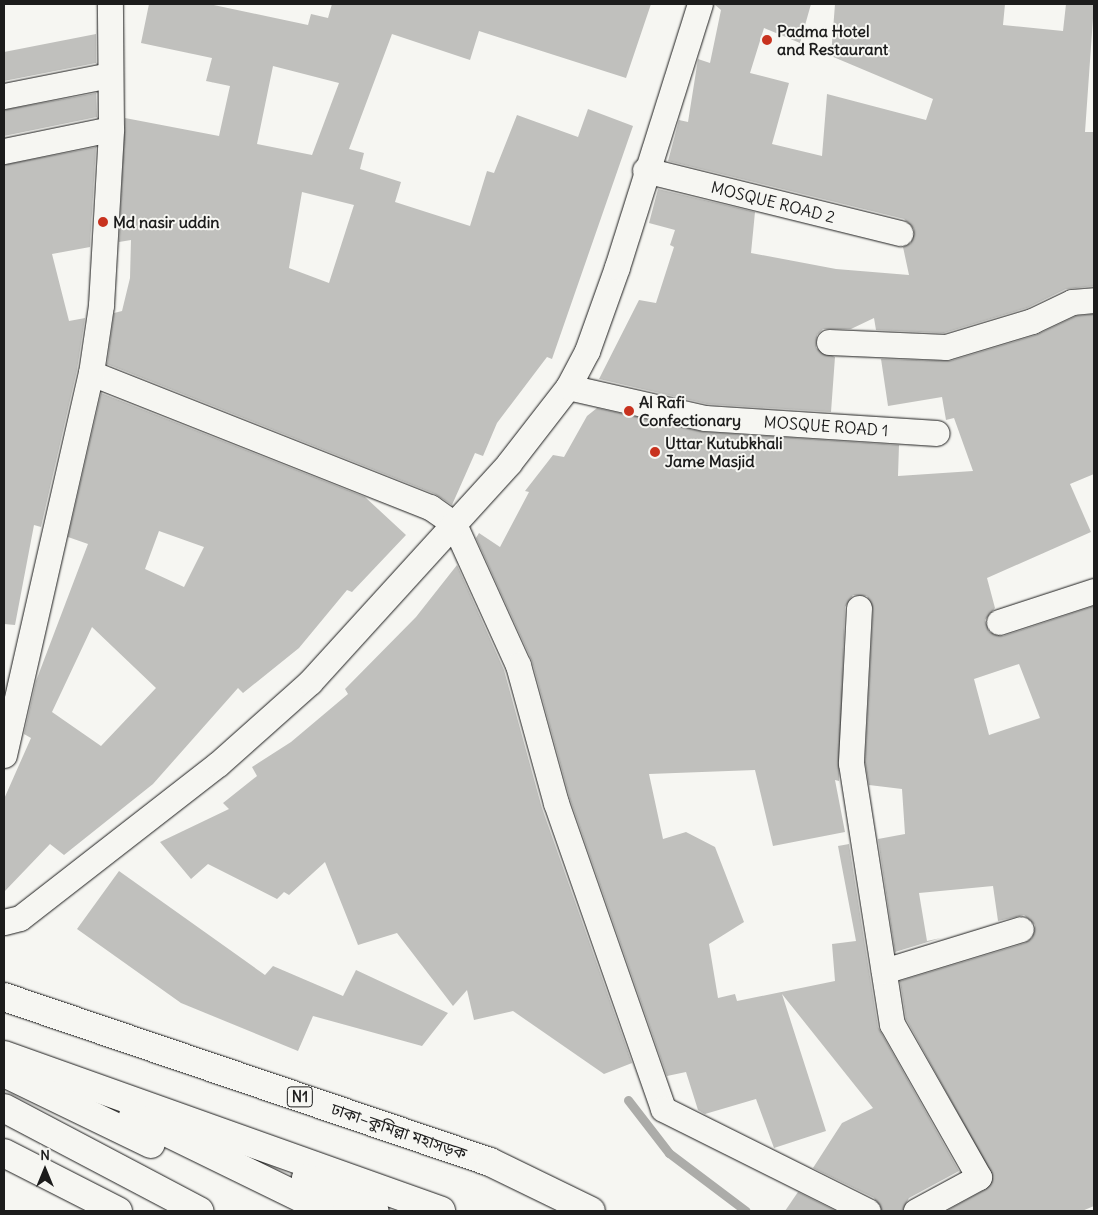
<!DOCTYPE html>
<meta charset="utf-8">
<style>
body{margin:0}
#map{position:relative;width:1098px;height:1215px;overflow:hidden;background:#f6f6f2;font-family:Delius,"Noto Sans Bengali",sans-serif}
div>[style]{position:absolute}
.stream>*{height:9px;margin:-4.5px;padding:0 4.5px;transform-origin:4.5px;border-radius:4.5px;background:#acaca9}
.building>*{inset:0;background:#c0c0bd}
.roads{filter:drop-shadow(0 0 1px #1c1c1c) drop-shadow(0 0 1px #1c1c1c)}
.minor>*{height:25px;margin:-12.5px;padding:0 12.5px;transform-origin:12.5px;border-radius:12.5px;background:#f6f6f2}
.primary>*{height:28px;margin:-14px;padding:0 14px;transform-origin:14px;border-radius:14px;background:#f6f6f2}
.trunk>*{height:28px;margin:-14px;padding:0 14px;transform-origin:14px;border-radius:14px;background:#f6f6f2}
.dots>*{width:14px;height:14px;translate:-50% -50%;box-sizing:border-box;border:2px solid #f6f6f2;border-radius:50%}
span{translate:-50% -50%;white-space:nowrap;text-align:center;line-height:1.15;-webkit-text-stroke:4px #f6f6f2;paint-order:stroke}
.shield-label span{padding:1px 4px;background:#f6f6f2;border:1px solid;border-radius:4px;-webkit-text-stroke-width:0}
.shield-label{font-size:15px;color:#1c1c1c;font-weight:700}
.poi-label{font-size:16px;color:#1c1c1c;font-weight:700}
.left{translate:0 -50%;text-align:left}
.street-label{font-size:16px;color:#1c1c1c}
.frame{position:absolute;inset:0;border:5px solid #1c1c1c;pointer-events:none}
.north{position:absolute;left:20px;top:1145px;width:50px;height:50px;-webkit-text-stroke:4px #f6f6f2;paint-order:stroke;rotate:0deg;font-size:14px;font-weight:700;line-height:20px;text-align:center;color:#1c1c1c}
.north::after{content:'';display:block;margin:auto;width:18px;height:22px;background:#1c1c1c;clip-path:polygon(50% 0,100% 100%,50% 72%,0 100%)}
</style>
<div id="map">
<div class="stream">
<div style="left:628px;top:1100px;width:67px;rotate:52.3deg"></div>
<div style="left:669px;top:1153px;width:96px;rotate:37deg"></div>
</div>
<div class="building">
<div style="clip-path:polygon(evenodd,149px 4px,209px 4px,308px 25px,311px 14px,328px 18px,332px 4px,651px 4px,626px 78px,479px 31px,470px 60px,392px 34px,349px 149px,364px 153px,360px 169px,401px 182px,395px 202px,470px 226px,487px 171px,494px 173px,517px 115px,578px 137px,588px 109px,633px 126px,552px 359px,547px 357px,497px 423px,483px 456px,475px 453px,452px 505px,435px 494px,107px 364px,114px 313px,122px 311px,130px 278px,131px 240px,119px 242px,125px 118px,219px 136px,230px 86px,206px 81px,212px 58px,141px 43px,149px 4px,273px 66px,339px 83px,312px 155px,257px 144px,273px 66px,149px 4px,302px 192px,354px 205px,329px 283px,289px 268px,302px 192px)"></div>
<div style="clip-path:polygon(714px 4px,811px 4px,800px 43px,764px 28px,750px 73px,789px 83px,772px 144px,822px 156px,827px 94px,926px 120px,933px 99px,831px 56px,835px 4px,1005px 4px,1003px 25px,1063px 31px,1066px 4px,1094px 4px,1085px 132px,1094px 132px,1094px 286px,1066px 289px,1027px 308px,944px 333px,876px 330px,874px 318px,851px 329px,823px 329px,817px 335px,816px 348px,835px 357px,831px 412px,707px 404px,599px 379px,639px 300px,656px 303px,674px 247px,670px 245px,675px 230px,649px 223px,658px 189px,755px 212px,751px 253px,836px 269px,909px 275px,903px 247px,911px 243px,914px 229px,904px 219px,668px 161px,679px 120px,688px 122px,698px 59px,710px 63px,721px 10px)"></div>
<div style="clip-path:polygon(96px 34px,96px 63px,4px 81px,4px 52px)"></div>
<div style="clip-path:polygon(96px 93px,97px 117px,4px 136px,4px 110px)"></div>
<div style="clip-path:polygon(96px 147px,90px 247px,52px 254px,69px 321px,85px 318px,77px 370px,41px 527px,34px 525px,15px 625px,4px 624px,4px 165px)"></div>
<div style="clip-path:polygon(evenodd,1094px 314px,1094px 474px,1070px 484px,1091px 532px,987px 578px,995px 608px,985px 620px,989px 632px,1003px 636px,1094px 606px,1094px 1206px,1082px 1211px,946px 1211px,986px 1189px,993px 1177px,906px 1019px,900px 981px,1025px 943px,1032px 938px,1035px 925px,1024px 915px,998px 921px,993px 886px,919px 893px,927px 941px,941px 938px,895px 952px,878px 839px,905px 834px,902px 789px,869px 785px,865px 762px,873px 609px,867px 596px,853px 595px,845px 607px,839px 781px,835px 780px,845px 832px,773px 846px,755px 770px,649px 774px,663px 839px,686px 832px,715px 847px,744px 922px,709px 944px,718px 998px,735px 994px,737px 1001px,835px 981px,832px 944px,856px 941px,838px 846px,849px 844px,878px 1027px,959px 1171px,909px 1198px,902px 1211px,882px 1211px,874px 1198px,813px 1168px,842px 1123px,873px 1108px,782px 994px,826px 1131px,774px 1148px,756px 1099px,705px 1114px,698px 1110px,686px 1072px,667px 1076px,570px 799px,532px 661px,476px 538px,479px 533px,500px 547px,529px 492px,525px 491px,553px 455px,564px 457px,587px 416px,597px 408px,704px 432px,899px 445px,898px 476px,973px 471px,954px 418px,946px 420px,942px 397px,888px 406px,881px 359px,950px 361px,1036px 335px,1076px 316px,1094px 314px,1019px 664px,1040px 718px,989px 735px,974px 679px,1019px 664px)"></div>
<div style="clip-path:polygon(evenodd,101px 393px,365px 497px,406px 535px,352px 592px,347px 590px,299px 648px,243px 693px,238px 688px,153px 784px,64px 855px,50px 844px,4px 892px,4px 799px,31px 738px,24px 734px,36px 681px,88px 544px,68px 537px,101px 393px,159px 531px,204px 547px,184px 587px,145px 569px,159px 531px,101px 393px,92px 627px,156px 688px,101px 746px,52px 712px,92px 627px)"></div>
<div style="clip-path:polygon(457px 565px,504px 670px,542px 808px,632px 1063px,604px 1074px,513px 1011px,474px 1020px,467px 990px,453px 1006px,397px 933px,358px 945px,325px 862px,289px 895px,284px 892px,277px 899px,208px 864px,191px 879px,160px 842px,229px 809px,223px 803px,257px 776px,252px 767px,291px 742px,348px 694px,345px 689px,416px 617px)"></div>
<div style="clip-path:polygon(119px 871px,265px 975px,273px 966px,343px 996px,356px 970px,448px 1013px,422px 1046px,313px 1016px,298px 1051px,181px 1003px,77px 929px)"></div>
<div style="clip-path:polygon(798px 1192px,836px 1211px,785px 1211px)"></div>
</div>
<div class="roads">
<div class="minor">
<div style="left:4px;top:96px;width:108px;rotate:-11.2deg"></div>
<div style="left:4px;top:151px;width:109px;rotate:-11.6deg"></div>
<div style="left:645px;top:170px;width:263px;rotate:13.9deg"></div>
<div style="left:829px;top:342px;width:117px;rotate:2.4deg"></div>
<div style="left:946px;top:347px;width:90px;rotate:-16.8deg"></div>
<div style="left:1032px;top:321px;width:44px;rotate:-25.4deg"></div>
<div style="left:1072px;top:302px;width:22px;rotate:-5deg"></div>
<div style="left:91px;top:373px;width:365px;rotate:21.6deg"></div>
<div style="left:430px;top:507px;width:29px;rotate:35deg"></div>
<div style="left:454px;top:524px;width:155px;rotate:65.6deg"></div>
<div style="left:518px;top:665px;width:143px;rotate:74.6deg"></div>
<div style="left:556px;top:803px;width:324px;rotate:70.7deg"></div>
<div style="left:663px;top:1109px;width:229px;rotate:26.5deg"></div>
<div style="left:568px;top:387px;width:140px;rotate:12.8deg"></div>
<div style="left:705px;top:418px;width:232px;rotate:3.7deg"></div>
<div style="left:859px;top:608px;width:155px;rotate:93deg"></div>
<div style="left:851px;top:763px;width:264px;rotate:81.1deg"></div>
<div style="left:892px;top:1024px;width:176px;rotate:60.4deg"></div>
<div style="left:979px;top:1177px;width:72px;rotate:151.6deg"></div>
<div style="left:999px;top:622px;width:100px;rotate:-18.1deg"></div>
<div style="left:4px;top:755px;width:392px;rotate:-77.2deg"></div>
<div style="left:91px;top:373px;width:69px;rotate:-81.6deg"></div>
<div style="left:101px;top:305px;width:176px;rotate:-86.7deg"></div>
<div style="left:111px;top:129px;width:125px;rotate:-90.5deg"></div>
<div style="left:4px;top:922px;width:16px;rotate:-14deg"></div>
<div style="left:20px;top:918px;width:251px;rotate:-37.9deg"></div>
<div style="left:218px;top:764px;width:123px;rotate:-41.7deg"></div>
<div style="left:310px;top:682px;width:296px;rotate:-47.7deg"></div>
<div style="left:509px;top:463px;width:96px;rotate:-52.2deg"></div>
<div style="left:568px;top:387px;width:41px;rotate:-62.2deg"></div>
<div style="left:587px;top:351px;width:89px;rotate:-70.3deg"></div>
<div style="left:617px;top:267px;width:276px;rotate:-72.5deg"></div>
<div style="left:884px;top:971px;width:143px;rotate:-17deg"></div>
</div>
<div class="primary">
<div style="left:4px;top:997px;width:513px;rotate:18.75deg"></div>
<div style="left:490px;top:1162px;width:112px;rotate:25.9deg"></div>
<div style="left:4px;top:1153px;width:128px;rotate:27deg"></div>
</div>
<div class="trunk">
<div style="left:4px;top:1055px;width:464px;rotate:19.6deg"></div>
<div style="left:4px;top:1073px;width:163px;rotate:25.8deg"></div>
<div style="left:4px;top:1108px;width:221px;rotate:27.8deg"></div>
<div style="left:133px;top:1116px;width:217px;rotate:26deg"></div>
<div style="left:306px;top:1178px;width:76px;rotate:25.6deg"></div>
</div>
</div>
<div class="dots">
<div style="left:767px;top:40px;background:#c8321e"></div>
<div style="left:103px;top:222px;background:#c8321e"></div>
<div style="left:629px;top:411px;background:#c8321e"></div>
<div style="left:655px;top:452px;background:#c8321e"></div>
</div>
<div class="shield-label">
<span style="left:300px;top:1097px">N1</span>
</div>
<div class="poi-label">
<span class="left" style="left:777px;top:40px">Padma Hotel<br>and Restaurant</span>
<span class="left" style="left:113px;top:222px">Md nasir uddin</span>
<span class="left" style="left:639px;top:411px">Al Rafi<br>Confectionary</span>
<span class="left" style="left:665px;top:452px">Uttar Kutubkhali<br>Jame Masjid</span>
</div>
<div class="street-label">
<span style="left:773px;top:202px;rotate:14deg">MOSQUE ROAD 2</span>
<span style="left:826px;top:426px;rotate:4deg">MOSQUE ROAD 1</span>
<span style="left:399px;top:1131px;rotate:19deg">ঢাকা–কুমিল্লা মহাসড়ক</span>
</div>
<div class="frame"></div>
<div class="north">N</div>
</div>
